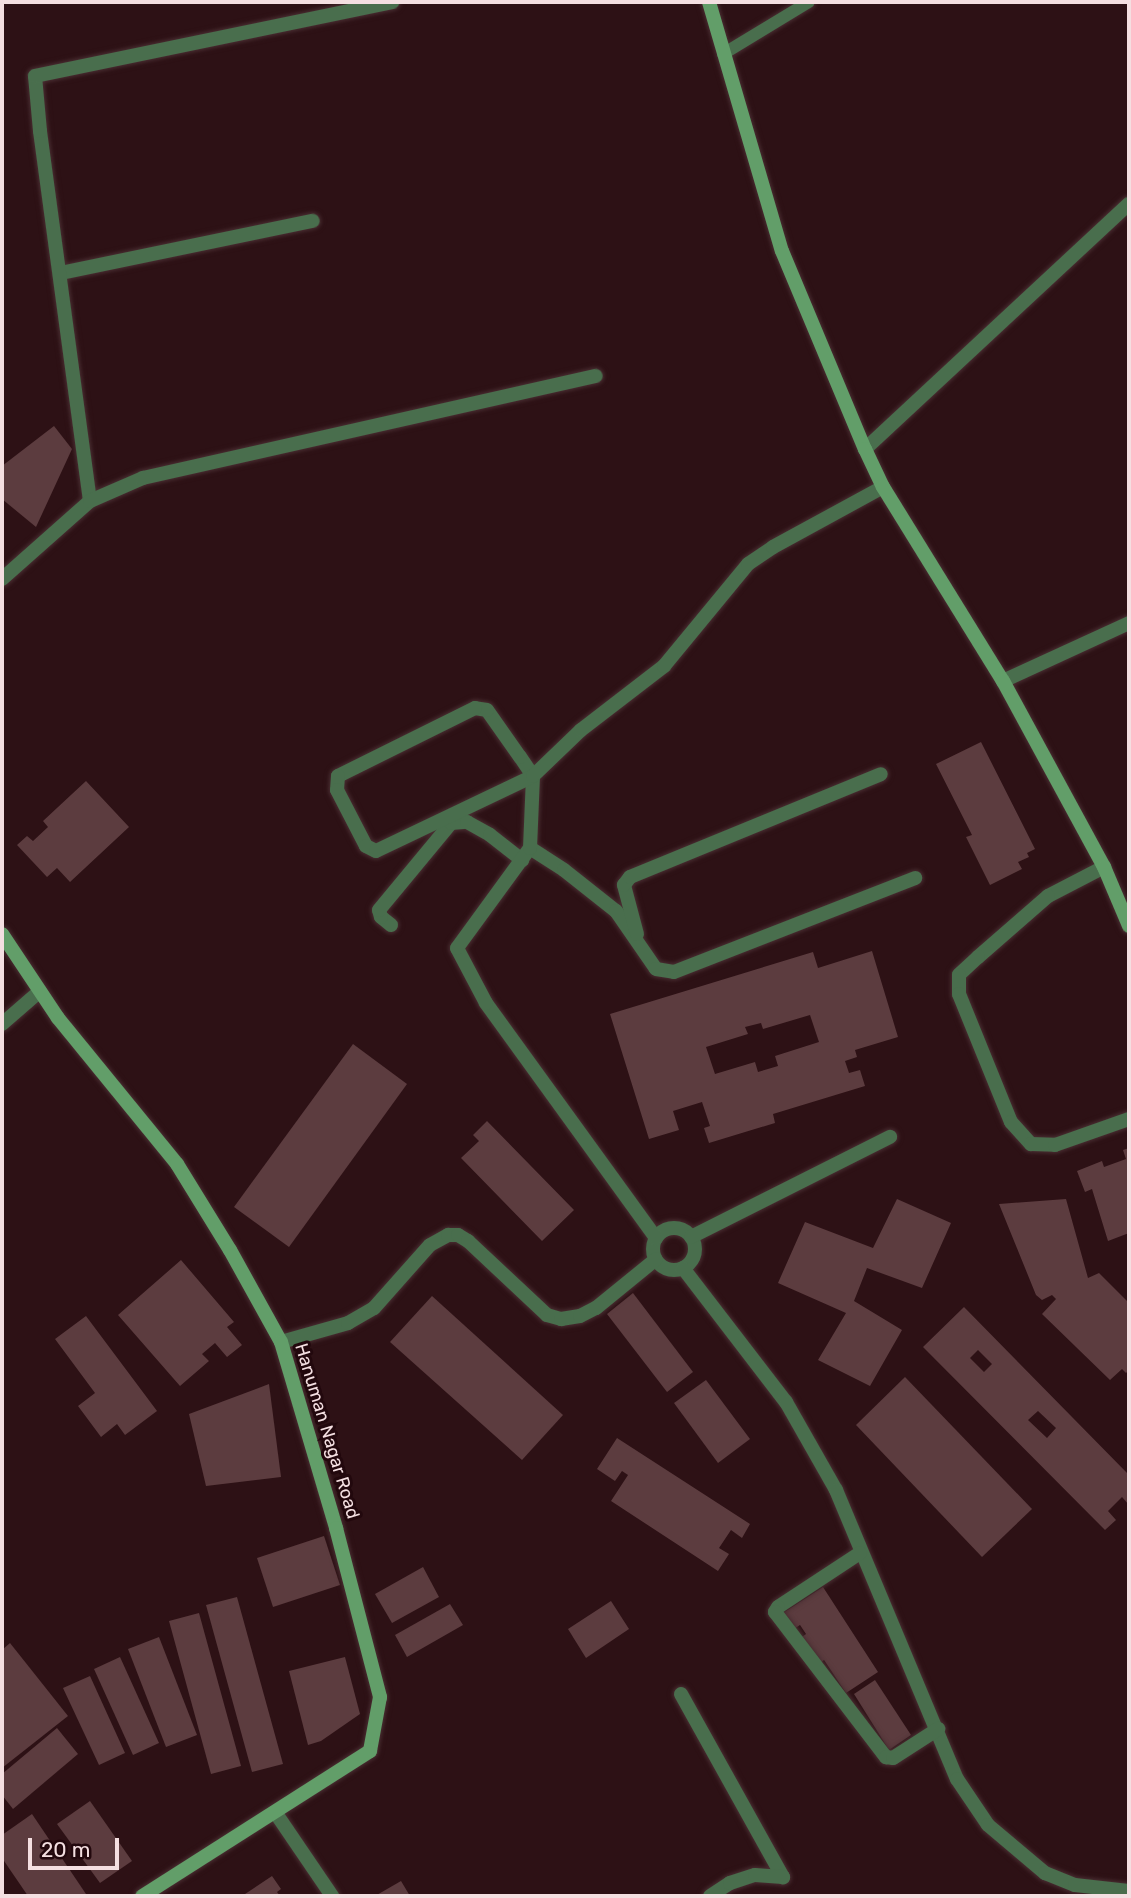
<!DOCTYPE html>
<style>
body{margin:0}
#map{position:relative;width:1131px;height:1898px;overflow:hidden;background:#2d1115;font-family:Rubik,sans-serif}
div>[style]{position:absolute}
.building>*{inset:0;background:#5c3c3f}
.roads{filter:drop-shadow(0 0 2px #492e32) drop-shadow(0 0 2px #492e32)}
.lane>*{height:12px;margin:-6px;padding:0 6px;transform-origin:6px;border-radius:6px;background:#496e4d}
.street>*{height:14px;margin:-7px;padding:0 7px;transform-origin:7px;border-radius:7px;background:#496e4d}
.street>.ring{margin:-7px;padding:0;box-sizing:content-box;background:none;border:14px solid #496e4d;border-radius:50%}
.secondary>*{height:14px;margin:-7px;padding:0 7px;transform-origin:7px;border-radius:7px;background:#629e69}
span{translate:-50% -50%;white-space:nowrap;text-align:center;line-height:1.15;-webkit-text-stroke:6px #22080d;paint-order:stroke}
.street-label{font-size:18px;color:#f4dfe1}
.frame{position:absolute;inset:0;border:4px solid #f4dfe1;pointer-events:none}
.scale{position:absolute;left:28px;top:1838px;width:91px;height:32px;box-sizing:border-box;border:4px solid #f4dfe1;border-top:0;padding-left:9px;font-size:21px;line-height:24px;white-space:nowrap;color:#f4dfe1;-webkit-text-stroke:5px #22080d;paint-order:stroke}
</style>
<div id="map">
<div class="building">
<div style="clip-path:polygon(54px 426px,72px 449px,36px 527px,2px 499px,2px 466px)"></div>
<div style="clip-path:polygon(981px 742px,1035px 849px,1027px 853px,1029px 857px,1018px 862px,1022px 869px,990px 885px,966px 837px,972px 835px,936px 764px)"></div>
<div style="clip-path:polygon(86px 781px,129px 827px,70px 882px,57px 868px,47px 877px,17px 845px,27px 836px,33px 841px,48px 827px,43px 821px)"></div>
<div style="clip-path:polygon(evenodd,872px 951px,898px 1037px,855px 1050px,857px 1057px,845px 1061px,849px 1073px,860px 1070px,865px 1086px,773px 1114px,775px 1123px,709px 1143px,704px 1128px,710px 1126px,702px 1102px,673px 1111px,679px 1130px,649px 1139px,610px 1014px,813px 952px,818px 968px,872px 951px,810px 1015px,819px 1042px,775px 1056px,778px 1066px,758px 1072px,755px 1062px,715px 1074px,706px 1047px,748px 1034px,745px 1027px,761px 1023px,763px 1029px,810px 1015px)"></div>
<div style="clip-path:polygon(353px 1044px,407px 1084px,289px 1247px,234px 1207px)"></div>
<div style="clip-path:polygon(487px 1121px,574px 1210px,542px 1241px,461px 1158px,479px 1141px,473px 1135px)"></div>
<div style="clip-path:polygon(1129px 1148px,1129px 1233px,1108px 1241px,1092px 1189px,1085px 1192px,1077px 1171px,1102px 1161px,1104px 1167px,1126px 1159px,1123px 1150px)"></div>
<div style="clip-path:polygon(897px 1199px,951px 1223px,922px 1288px,867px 1268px,854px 1301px,902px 1330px,870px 1386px,818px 1360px,846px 1313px,778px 1283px,805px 1222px,873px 1248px)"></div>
<div style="clip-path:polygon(1066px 1199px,1088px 1278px,1099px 1273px,1129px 1303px,1129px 1370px,1126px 1373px,1122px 1369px,1110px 1380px,1042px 1314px,1056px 1299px,1052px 1295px,1042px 1300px,1036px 1295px,999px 1204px)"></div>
<div style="clip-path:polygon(181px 1260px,234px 1322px,227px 1327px,242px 1345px,227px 1357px,215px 1343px,202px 1354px,209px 1361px,180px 1386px,118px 1315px)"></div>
<div style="clip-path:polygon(633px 1293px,693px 1372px,667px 1392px,607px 1314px)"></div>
<div style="clip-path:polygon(432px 1296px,563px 1415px,522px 1460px,390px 1342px)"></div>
<div style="clip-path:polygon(evenodd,964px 1307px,1129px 1475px,1129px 1505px,1122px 1497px,1108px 1511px,1116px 1520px,1105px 1530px,923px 1347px,964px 1307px,978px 1350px,992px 1364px,984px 1372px,970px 1358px,978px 1350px,964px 1307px,1038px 1411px,1056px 1428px,1047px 1438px,1028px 1420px,1038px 1411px)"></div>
<div style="clip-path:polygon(86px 1316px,157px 1411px,125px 1435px,117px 1424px,101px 1437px,78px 1406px,95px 1393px,55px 1339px)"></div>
<div style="clip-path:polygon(905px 1377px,1032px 1509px,982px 1557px,856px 1425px)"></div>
<div style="clip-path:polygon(706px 1380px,750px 1439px,718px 1463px,674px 1403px)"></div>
<div style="clip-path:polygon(269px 1384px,281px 1477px,206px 1486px,189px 1414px)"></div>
<div style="clip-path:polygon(617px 1438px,750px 1524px,742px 1538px,731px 1530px,719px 1548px,729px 1554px,718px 1571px,611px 1501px,628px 1475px,622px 1471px,615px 1481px,597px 1469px)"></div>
<div style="clip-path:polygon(324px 1536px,340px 1585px,273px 1607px,257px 1558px)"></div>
<div style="clip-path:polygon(423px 1567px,439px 1597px,392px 1623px,375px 1594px)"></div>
<div style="clip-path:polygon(823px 1587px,878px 1672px,846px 1693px,824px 1660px,819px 1664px,802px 1637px,806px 1634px,800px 1625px,794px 1629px,783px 1613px)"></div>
<div style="clip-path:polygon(237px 1597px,283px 1764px,252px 1772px,206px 1605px)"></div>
<div style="clip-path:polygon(611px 1601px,629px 1629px,586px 1658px,568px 1629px)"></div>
<div style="clip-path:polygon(450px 1604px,463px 1625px,407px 1657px,395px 1635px)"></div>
<div style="clip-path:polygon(199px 1613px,241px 1766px,211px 1774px,169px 1621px)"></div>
<div style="clip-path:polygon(159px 1637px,197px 1735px,166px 1747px,128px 1649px)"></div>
<div style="clip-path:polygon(10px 1643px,68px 1716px,2px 1768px,2px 1650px)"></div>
<div style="clip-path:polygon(120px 1657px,159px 1743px,133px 1755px,94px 1669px)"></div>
<div style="clip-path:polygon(345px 1657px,360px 1714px,321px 1741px,308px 1745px,289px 1671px)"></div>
<div style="clip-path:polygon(90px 1676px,125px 1753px,99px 1765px,63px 1688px)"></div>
<div style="clip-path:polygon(875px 1680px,911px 1735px,889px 1750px,854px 1694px)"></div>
<div style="clip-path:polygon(57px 1728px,78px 1754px,13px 1809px,2px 1795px,2px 1774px)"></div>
<div style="clip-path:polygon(90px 1801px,132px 1861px,100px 1883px,57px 1824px)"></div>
<div style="clip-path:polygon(32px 1814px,86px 1894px,83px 1896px,28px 1896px,2px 1858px,2px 1835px)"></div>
<div style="clip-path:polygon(272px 1876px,281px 1889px,277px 1892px,280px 1896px,242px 1896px)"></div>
<div style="clip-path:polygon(401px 1881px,410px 1896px,375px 1896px)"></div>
</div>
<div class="roads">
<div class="lane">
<div style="left:723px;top:54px;width:100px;rotate:-31.2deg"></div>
</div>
<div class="street">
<div style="left:61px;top:273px;width:257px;rotate:-11.7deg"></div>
<div style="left:865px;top:449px;width:360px;rotate:-42.9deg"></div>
<div style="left:90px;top:501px;width:373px;rotate:-97.7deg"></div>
<div style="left:40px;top:131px;width:55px;rotate:-95.2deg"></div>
<div style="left:35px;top:76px;width:365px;rotate:-11.7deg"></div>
<div style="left:2px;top:579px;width:118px;rotate:-41.6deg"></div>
<div style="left:90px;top:501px;width:58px;rotate:-23.5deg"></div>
<div style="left:143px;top:478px;width:464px;rotate:-12.7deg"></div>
<div style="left:1003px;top:681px;width:139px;rotate:-24.7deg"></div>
<div style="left:530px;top:848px;width:40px;rotate:32.9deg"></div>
<div style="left:564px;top:870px;width:66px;rotate:38.3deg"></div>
<div style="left:616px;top:911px;width:70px;rotate:55.4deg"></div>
<div style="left:656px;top:969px;width:18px;rotate:9deg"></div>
<div style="left:674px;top:972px;width:259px;rotate:-21.3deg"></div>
<div style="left:1104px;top:867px;width:63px;rotate:152.6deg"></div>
<div style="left:1048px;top:896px;width:93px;rotate:138.9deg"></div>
<div style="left:978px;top:957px;width:26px;rotate:137deg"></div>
<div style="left:959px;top:975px;width:19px;rotate:90deg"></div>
<div style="left:959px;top:994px;width:138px;rotate:67.9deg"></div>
<div style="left:1011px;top:1122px;width:30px;rotate:48deg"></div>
<div style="left:1031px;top:1144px;width:24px;rotate:2deg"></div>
<div style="left:1055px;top:1145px;width:78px;rotate:-19.4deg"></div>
<div style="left:391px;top:925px;width:13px;rotate:-141deg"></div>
<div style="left:381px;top:917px;width:7px;rotate:-106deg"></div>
<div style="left:379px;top:910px;width:113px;rotate:-50.4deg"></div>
<div style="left:451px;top:823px;width:16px;rotate:-4deg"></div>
<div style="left:467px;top:822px;width:26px;rotate:29deg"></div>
<div style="left:490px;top:835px;width:41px;rotate:38deg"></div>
<div style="left:637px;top:934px;width:51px;rotate:-104.9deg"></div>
<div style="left:624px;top:885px;width:10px;rotate:-53deg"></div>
<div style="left:630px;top:877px;width:271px;rotate:-22.3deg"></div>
<div style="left:2px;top:1024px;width:50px;rotate:-41deg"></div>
<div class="ring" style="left:653px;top:1228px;width:28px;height:28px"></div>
<div style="left:691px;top:1237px;width:223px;rotate:-26.7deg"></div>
<div style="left:656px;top:1238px;width:290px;rotate:-125.9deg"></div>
<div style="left:486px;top:1003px;width:62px;rotate:-117.8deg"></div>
<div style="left:457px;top:948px;width:124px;rotate:-53.9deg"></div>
<div style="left:530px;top:848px;width:72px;rotate:-87.6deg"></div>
<div style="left:533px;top:776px;width:23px;rotate:-124deg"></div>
<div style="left:520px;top:757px;width:57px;rotate:-125.1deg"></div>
<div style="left:487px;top:710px;width:12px;rotate:-171deg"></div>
<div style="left:475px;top:708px;width:153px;rotate:153.6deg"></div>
<div style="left:338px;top:776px;width:14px;rotate:94deg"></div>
<div style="left:337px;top:790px;width:63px;rotate:62.6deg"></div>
<div style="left:366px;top:846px;width:11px;rotate:27deg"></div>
<div style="left:376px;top:851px;width:174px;rotate:-25.5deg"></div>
<div style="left:533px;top:776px;width:66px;rotate:-43.8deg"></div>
<div style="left:581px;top:730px;width:105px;rotate:-37.6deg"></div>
<div style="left:664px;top:666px;width:132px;rotate:-50.5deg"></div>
<div style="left:748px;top:564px;width:30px;rotate:-34deg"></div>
<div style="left:773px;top:547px;width:125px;rotate:-28.6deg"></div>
<div style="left:683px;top:1268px;width:169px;rotate:52.5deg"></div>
<div style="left:786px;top:1402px;width:101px;rotate:60.4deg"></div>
<div style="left:836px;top:1490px;width:313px;rotate:67.3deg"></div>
<div style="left:957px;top:1779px;width:55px;rotate:56deg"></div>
<div style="left:988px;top:1825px;width:75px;rotate:40.1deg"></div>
<div style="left:1045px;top:1873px;width:32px;rotate:22deg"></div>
<div style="left:1075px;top:1885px;width:54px;rotate:6.3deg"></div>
<div style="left:281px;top:1342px;width:70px;rotate:-15.8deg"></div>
<div style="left:348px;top:1323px;width:30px;rotate:-30deg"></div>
<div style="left:374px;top:1308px;width:84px;rotate:-48.4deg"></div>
<div style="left:430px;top:1245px;width:21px;rotate:-29deg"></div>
<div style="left:448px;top:1235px;width:10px"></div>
<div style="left:458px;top:1235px;width:12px;rotate:31deg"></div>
<div style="left:468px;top:1241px;width:108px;rotate:43.1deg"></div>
<div style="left:547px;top:1315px;width:15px;rotate:16deg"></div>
<div style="left:561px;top:1319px;width:19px;rotate:-9deg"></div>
<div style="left:580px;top:1316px;width:18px;rotate:-27deg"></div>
<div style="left:596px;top:1308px;width:77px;rotate:-39.2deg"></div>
<div style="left:860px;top:1553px;width:98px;rotate:146.6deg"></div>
<div style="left:778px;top:1607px;width:6px;rotate:121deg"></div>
<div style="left:775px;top:1612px;width:183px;rotate:52.6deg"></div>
<div style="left:886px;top:1757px;width:7px;rotate:8deg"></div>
<div style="left:893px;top:1758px;width:54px;rotate:-32.8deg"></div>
<div style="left:681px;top:1694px;width:210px;rotate:60.9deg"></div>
<div style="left:275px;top:1812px;width:102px;rotate:55.8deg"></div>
<div style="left:710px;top:1896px;width:24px;rotate:-33deg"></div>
<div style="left:730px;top:1883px;width:26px;rotate:-18deg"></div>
<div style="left:755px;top:1875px;width:28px;rotate:4deg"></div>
</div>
<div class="secondary">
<div style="left:709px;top:2px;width:259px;rotate:73.7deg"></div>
<div style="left:782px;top:251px;width:215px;rotate:67.3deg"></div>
<div style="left:865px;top:449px;width:42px;rotate:64.7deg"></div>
<div style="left:883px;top:487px;width:228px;rotate:58.3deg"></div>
<div style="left:1003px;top:681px;width:212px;rotate:61.5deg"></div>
<div style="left:1104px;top:867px;width:64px;rotate:67deg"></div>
<div style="left:2px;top:934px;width:101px;rotate:56.3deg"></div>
<div style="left:58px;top:1018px;width:188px;rotate:50.8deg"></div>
<div style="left:177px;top:1164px;width:101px;rotate:58.4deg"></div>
<div style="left:230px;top:1250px;width:105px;rotate:61deg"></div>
<div style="left:281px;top:1342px;width:194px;rotate:73.5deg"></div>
<div style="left:336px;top:1528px;width:175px;rotate:75.4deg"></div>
<div style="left:380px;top:1697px;width:55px;rotate:100.5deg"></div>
<div style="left:370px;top:1751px;width:270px;rotate:147.5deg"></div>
</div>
</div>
<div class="street-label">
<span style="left:327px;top:1431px;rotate:73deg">Hanuman Nagar Road</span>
</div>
<div class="frame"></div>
<div class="scale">20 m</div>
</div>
